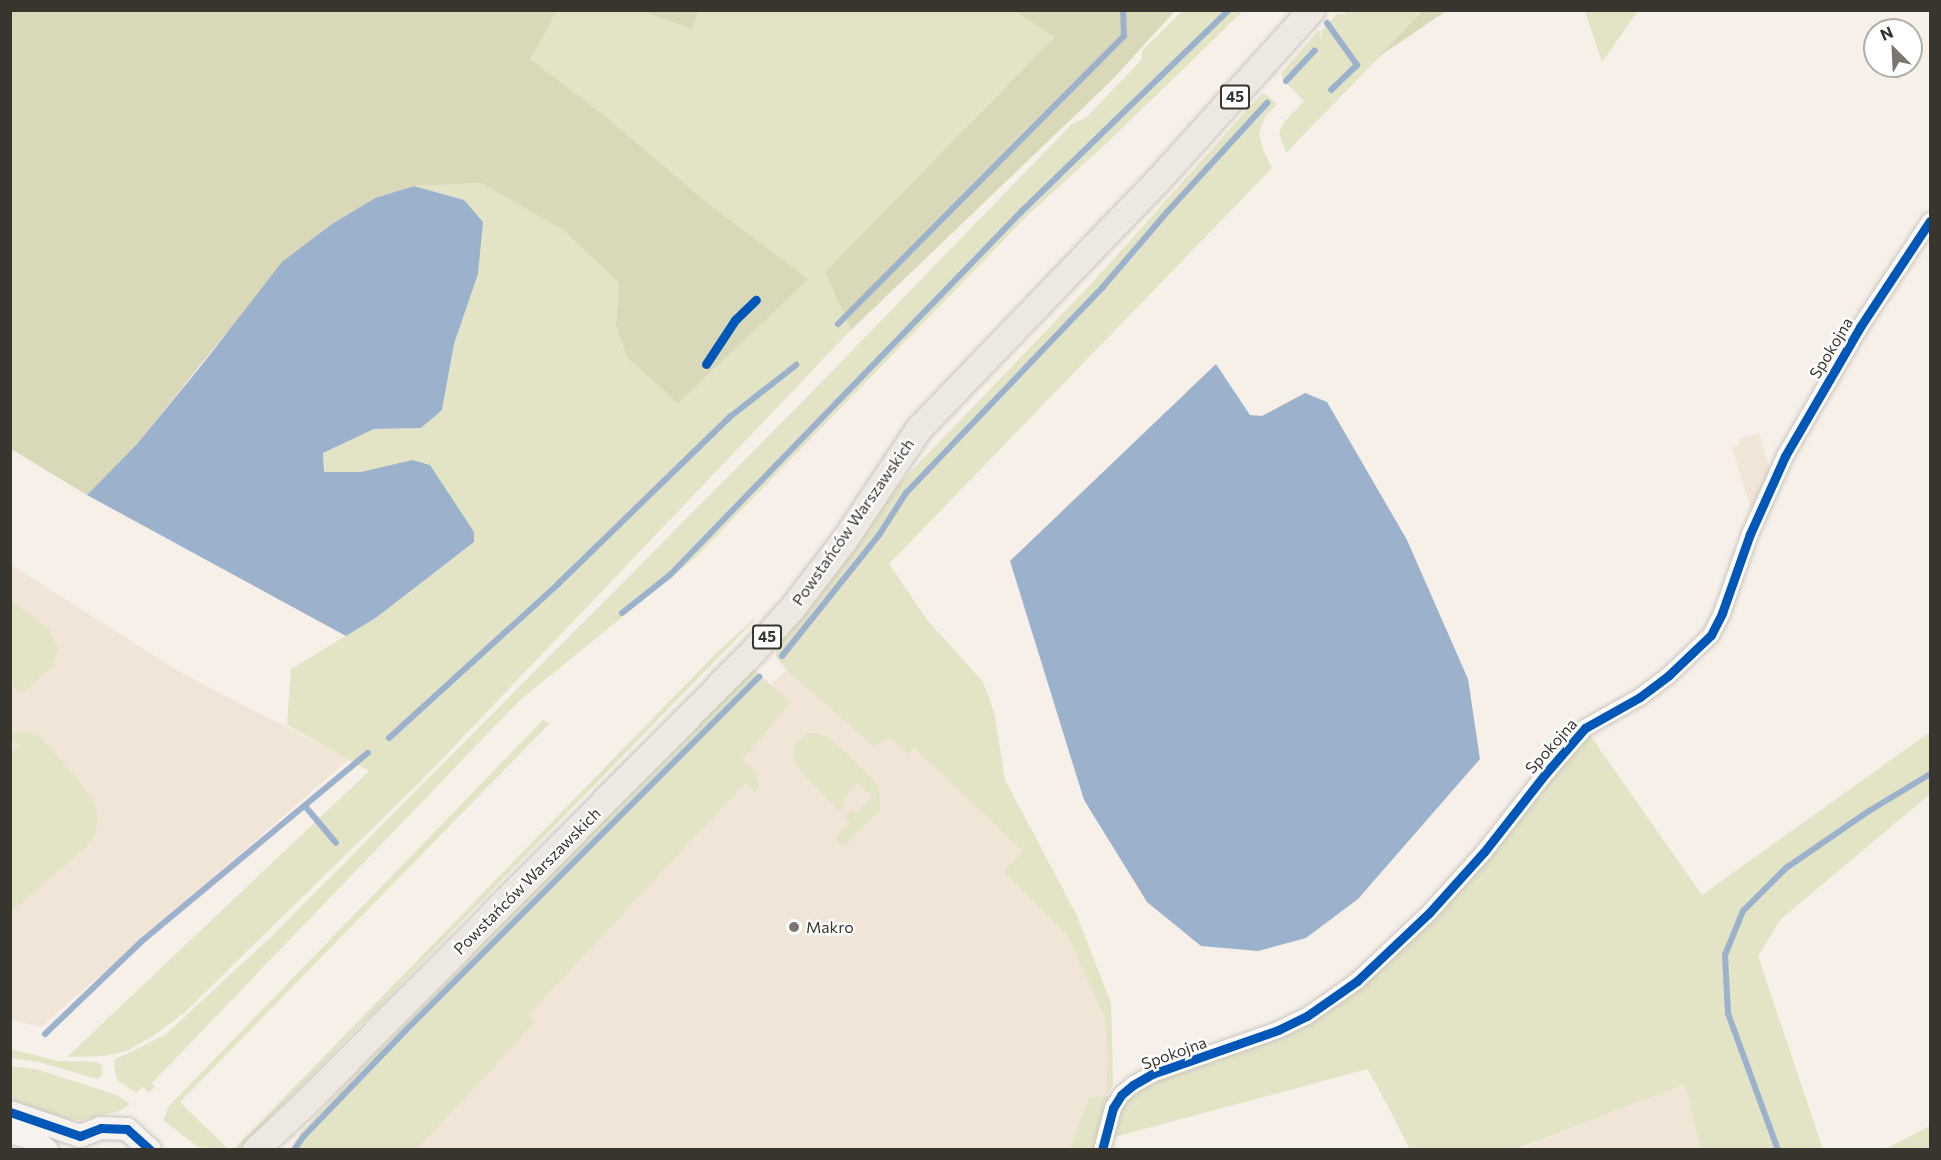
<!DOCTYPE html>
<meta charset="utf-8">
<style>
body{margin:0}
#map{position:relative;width:1941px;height:1160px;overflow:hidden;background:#f7f0e9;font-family:Commissioner,sans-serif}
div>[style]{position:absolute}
.built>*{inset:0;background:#f1e5d7}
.green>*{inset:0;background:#e3e3c6}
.forest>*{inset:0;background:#d9d9b9}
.water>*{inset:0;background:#9cb2cc}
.stream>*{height:6px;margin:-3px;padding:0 3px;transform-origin:3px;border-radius:3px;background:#9cb2cc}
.roads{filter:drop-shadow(0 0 2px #cac5c0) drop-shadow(0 0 2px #cac5c0)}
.street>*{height:16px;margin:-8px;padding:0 8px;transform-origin:8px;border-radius:8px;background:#fefdfc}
.secondary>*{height:22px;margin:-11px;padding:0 11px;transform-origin:11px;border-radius:11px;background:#f5f2f0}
.primary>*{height:26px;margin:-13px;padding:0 13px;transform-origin:13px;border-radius:13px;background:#eee8e3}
.cycleway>*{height:9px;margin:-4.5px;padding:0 4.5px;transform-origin:4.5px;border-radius:4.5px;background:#0057b8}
.dots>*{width:16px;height:16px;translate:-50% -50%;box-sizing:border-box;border:3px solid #fff;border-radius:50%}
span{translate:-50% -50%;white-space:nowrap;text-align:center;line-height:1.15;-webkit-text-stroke:4.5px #fff;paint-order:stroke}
.shield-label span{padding:2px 4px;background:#fff;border:2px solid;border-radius:4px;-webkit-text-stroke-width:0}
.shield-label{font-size:15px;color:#38342e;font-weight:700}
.street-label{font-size:16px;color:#38342e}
.poi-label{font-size:16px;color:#38342e}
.left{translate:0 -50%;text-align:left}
.frame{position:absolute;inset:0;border:12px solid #38342e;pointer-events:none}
.north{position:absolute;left:1863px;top:18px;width:60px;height:60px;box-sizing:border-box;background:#fff;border:2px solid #afaeab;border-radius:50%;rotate:336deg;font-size:16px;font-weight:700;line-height:24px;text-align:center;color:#38342e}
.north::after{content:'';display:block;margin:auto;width:21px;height:27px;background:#7b766f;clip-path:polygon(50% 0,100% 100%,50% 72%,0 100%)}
</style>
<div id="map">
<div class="built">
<div style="clip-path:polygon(1759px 433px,1769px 467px,1777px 473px,1752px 512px,1732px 448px,1739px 445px,1739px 439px)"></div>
<div style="clip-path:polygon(10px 564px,183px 674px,349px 759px,41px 1027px,11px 1020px)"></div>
<div style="clip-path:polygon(889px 564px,928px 621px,983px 682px,994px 712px,1005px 780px,1076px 914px,1111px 1003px,1113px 1085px,1106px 1096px,1089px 1098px,1069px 1149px,381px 1150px,382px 1085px)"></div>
<div style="clip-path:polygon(1685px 1084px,1700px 1149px,1517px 1150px)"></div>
</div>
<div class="green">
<div style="clip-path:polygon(557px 11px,642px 11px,690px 29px,699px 11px,1014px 11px,1056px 37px,825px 272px,851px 330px,423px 779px,185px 1012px,156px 1034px,127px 1051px,105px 1056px,67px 1057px,369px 771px,287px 725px,291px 669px,377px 617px,474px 542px,412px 460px,361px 472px,324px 472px,323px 453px,374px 429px,421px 428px,442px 410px,454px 344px,478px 274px,464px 200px,414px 186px,481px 183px,563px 230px,619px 283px,616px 325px,807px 279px,705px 201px,609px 119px,529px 59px)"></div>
<div style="clip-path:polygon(1182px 11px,1243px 11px,1111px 139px,1027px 216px,696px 557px,519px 701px,152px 1083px,155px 1087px,149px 1093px,143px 1087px,136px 1093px,117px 1080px,114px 1064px,116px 1059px,165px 1035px,272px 936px,808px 396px,1072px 124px,1087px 117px,1142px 59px,1142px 51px)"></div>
<div style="clip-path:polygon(1338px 11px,1424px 11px,1286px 153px,1279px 133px,1285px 121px,1304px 101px,1283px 80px,1281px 73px,1319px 30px,1322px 41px,1321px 31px,1337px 14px,1348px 15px)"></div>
<div style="clip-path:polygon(1585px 11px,1638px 11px,1602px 62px)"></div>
<div style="clip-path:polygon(1261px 94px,1266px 94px,1277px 104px,1265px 117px,1259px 133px,1263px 150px,1272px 168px,889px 564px,928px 621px,983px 682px,994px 712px,1005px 780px,1076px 914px,1111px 1003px,1113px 1085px,1106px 1096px,1121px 1095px,1278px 1030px,1357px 981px,1585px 728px,1702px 895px,1930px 732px,1930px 794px,1781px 919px,1758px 956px,1823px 1149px,1700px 1149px,1685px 1084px,1517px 1149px,1410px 1149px,1368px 1069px,1103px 1140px,1102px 1149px,1069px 1149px,1089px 1098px,1106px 1096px,1108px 1057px,1105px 1018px,1067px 935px,1004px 872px,1023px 851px,914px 747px,907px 754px,891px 737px,874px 746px,786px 669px,776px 657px,776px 646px,857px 543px,897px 486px,1092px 283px)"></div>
<div style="clip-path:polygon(11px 600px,49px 630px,58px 647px,54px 665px,21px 694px,11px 684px)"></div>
<div style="clip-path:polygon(755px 618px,756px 619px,240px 1149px,233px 1150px,718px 651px)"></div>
<div style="clip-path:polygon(753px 668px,790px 703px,742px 760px,756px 773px,759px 789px,755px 792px,745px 783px,528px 1015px,535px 1022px,417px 1149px,289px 1150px,302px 1131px,361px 1068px)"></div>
<div style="clip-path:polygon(543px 720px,550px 723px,180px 1102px,228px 1149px,198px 1147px,163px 1120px,168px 1111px,166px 1109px)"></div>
<div style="clip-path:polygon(26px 731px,40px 736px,71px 772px,93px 799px,98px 819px,95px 833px,87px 846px,11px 912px,11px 754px,19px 746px,11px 738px,11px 734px)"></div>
<div style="clip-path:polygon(809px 733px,821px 734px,841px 748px,879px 786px,880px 809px,843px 847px,835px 837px,850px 822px,846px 816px,852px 810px,857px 813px,872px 796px,858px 783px,842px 800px,846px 803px,838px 810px,803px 774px,793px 758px,795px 743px)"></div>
<div style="clip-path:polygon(11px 1049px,58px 1061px,97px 1062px,102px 1066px,102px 1076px,97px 1079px,38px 1062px,11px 1058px)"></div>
<div style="clip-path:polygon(10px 1066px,36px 1069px,117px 1095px,130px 1104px,120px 1111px,81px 1120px,58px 1118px,11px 1101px)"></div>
<div style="clip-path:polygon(1930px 1126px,1930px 1149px,1885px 1149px)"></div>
</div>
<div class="forest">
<div style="clip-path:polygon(1424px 10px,1446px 11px,1377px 58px,1422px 12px)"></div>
<div style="clip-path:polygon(10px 11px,557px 11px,530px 59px,609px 119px,705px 201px,808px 279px,678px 403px,627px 357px,616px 325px,619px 283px,563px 230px,481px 183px,414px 186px,375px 198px,332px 224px,222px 338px,137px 444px,87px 495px,11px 449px)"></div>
<div style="clip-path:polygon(642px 11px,699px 10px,699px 11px,691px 29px)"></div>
<div style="clip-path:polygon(1014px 11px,1175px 11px,1111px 81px,851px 330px,825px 272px,1055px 37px)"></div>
</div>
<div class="water">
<div style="clip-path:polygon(414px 186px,464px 200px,483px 222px,478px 274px,454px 344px,442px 410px,421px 428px,374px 429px,323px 453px,324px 472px,361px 472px,412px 460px,430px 465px,474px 532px,474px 542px,377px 617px,346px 636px,87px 495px,137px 444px,201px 366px,282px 262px,332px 224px,375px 198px)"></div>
<div style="clip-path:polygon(1216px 364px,1250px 415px,1262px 416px,1305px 393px,1327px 402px,1407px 540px,1468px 679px,1480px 759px,1358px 899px,1306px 938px,1258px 951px,1201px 946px,1147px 902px,1084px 800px,1010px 561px)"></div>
</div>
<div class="stream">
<div style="left:1327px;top:23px;width:52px;rotate:54.5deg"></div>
<div style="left:1357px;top:65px;width:36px;rotate:136deg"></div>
<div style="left:1286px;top:81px;width:42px;rotate:-46.9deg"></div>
<div style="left:838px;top:324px;width:406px;rotate:-45.2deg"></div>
<div style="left:1124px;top:36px;width:26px;rotate:-92deg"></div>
<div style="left:622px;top:613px;width:61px;rotate:-38.4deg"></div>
<div style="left:670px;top:575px;width:505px;rotate:-45.96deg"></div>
<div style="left:1021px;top:212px;width:290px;rotate:-44.2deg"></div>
<div style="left:782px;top:656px;width:155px;rotate:-51.3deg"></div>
<div style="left:879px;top:535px;width:50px;rotate:-57.3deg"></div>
<div style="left:906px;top:493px;width:284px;rotate:-46.3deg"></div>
<div style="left:1102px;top:288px;width:101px;rotate:-49.4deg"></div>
<div style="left:1168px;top:211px;width:147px;rotate:-47.5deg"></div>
<div style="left:389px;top:738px;width:229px;rotate:-42.3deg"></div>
<div style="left:558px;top:584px;width:241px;rotate:-44.2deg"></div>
<div style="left:731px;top:416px;width:83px;rotate:-38.1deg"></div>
<div style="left:305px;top:806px;width:48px;rotate:50deg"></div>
<div style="left:45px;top:1034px;width:134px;rotate:-43.8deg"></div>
<div style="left:142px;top:941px;width:294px;rotate:-39.8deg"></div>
<div style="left:294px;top:1150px;width:16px;rotate:-55deg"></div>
<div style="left:303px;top:1137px;width:147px;rotate:-46.1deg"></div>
<div style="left:405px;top:1031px;width:501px;rotate:-45deg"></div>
<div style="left:1778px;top:1150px;width:146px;rotate:-110.1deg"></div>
<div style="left:1728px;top:1013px;width:58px;rotate:-93deg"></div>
<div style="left:1725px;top:955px;width:48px;rotate:-67.8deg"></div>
<div style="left:1743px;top:911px;width:61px;rotate:-45deg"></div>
<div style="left:1786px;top:868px;width:101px;rotate:-34.5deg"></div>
<div style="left:1869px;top:811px;width:71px;rotate:-31.2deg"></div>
</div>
<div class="roads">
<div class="street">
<div style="left:1102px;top:1150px;width:43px;rotate:-75.3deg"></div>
<div style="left:1113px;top:1108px;width:15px;rotate:-58deg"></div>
<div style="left:1121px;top:1095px;width:16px;rotate:-40deg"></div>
<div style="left:1133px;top:1085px;width:22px;rotate:-30deg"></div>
<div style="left:1152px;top:1074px;width:133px;rotate:-19.2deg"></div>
<div style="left:1278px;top:1030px;width:32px;rotate:-26deg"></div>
<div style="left:1307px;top:1016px;width:61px;rotate:-35deg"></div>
<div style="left:1357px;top:981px;width:99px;rotate:-43.4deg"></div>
<div style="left:1429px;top:913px;width:82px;rotate:-48deg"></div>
<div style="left:1484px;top:852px;width:100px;rotate:-51.9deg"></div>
<div style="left:1546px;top:773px;width:60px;rotate:-49.1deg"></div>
<div style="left:1585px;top:728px;width:63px;rotate:-29.4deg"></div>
<div style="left:1640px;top:697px;width:36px;rotate:-37deg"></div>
<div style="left:1669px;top:675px;width:58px;rotate:-43.6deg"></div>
<div style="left:1711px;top:635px;width:25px;rotate:-63deg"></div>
<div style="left:1722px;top:613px;width:84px;rotate:-70.5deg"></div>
<div style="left:1750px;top:534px;width:85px;rotate:-65.8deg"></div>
<div style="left:1785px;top:456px;width:149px;rotate:-59.8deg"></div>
<div style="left:1860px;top:327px;width:127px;rotate:-56.6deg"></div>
</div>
<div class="secondary">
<div style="left:10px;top:1112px;width:74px;rotate:18.9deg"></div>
<div style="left:80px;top:1136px;width:22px;rotate:-21deg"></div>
<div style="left:101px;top:1128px;width:26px;rotate:2deg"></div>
<div style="left:127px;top:1129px;width:31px;rotate:42deg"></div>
<div style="left:10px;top:1132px;width:22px;rotate:16deg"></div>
<div style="left:31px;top:1138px;width:20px;rotate:37deg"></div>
</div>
<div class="primary">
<div style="left:256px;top:1150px;width:69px;rotate:-43.2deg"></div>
<div style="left:306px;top:1103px;width:636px;rotate:-45.25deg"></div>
<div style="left:754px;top:651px;width:57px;rotate:-47.9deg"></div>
<div style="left:792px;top:609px;width:87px;rotate:-52.5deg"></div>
<div style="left:845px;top:540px;width:133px;rotate:-56.3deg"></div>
<div style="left:919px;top:429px;width:343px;rotate:-46.1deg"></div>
<div style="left:1157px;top:182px;width:232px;rotate:-48deg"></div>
</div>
</div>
<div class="cycleway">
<div style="left:706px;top:364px;width:53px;rotate:-56.6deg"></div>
<div style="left:735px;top:320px;width:29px;rotate:-44deg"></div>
<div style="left:10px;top:1112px;width:74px;rotate:18.9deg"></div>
<div style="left:80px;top:1136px;width:22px;rotate:-21deg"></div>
<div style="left:101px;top:1128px;width:26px;rotate:2deg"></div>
<div style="left:127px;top:1129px;width:31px;rotate:42deg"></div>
<div style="left:1102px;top:1150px;width:43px;rotate:-75.3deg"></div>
<div style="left:1113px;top:1108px;width:15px;rotate:-58deg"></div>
<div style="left:1121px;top:1095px;width:16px;rotate:-40deg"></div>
<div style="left:1133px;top:1085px;width:22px;rotate:-30deg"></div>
<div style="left:1152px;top:1074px;width:133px;rotate:-19.2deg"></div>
<div style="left:1278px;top:1030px;width:32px;rotate:-26deg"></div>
<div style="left:1307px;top:1016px;width:61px;rotate:-35deg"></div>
<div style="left:1357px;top:981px;width:99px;rotate:-43.4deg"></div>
<div style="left:1429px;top:913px;width:82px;rotate:-48deg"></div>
<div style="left:1484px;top:852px;width:100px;rotate:-51.9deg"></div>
<div style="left:1546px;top:773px;width:60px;rotate:-49.1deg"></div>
<div style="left:1585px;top:728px;width:63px;rotate:-29.4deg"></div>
<div style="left:1640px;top:697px;width:36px;rotate:-37deg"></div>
<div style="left:1669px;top:675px;width:58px;rotate:-43.6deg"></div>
<div style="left:1711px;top:635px;width:25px;rotate:-63deg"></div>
<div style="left:1722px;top:613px;width:84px;rotate:-70.5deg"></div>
<div style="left:1750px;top:534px;width:85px;rotate:-65.8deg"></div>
<div style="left:1785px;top:456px;width:149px;rotate:-59.8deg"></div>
<div style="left:1860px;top:327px;width:127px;rotate:-56.6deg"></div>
</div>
<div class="dots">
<div style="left:794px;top:927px;background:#7b766f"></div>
</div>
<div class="shield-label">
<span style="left:1235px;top:97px">45</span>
<span style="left:767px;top:637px">45</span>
</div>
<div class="street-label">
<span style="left:1831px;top:348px;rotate:-59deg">Spokojna</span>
<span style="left:853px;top:522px;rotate:-55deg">Powstańców Warszawskich</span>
<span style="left:1551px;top:746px;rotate:-48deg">Spokojna</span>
<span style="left:527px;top:881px;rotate:-45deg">Powstańców Warszawskich</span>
<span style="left:1174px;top:1053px;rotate:-20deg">Spokojna</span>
</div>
<div class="poi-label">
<span class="left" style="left:806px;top:927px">Makro</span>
</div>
<div class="frame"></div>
<div class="north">N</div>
</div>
